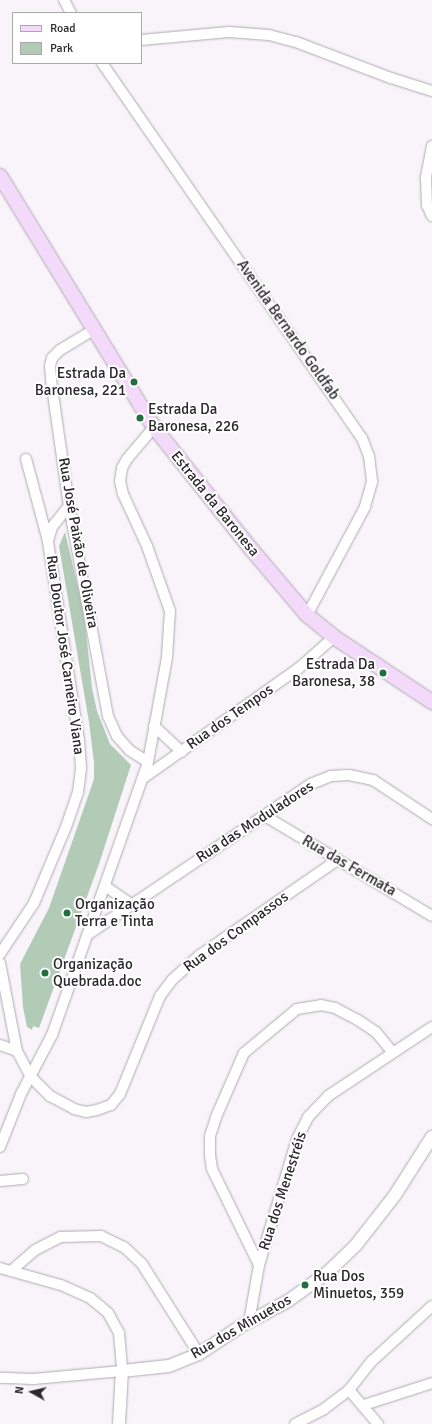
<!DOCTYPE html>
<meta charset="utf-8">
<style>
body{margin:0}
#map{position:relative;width:432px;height:1424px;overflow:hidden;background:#f9f3fa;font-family:Signika,sans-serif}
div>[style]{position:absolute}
.green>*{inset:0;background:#b2cbb7}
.roads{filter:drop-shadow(0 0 1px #afaab1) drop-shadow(0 0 1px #afaab1)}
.minor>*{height:10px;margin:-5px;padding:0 5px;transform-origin:5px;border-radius:5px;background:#fff}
.tertiary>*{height:12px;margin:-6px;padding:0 6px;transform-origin:6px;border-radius:6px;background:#fff}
.secondary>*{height:14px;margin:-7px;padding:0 7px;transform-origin:7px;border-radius:7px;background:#f4dafa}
.dots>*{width:11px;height:11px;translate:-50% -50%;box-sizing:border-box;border:2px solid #fff;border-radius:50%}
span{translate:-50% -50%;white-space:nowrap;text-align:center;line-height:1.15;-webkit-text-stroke:4px #fff;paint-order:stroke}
.street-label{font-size:15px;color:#2a282b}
.poi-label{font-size:15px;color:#2a282b}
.right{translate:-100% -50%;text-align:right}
.left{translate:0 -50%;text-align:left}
.legend{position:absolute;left:12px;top:12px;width:130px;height:52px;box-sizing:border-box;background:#fff;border:1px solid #aaa9aa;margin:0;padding:5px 7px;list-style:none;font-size:12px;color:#2a282b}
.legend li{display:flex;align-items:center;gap:8px;height:20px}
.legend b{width:20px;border:1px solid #aaa9aa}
.north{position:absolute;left:12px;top:1372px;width:40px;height:40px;-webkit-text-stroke:3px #fff;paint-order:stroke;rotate:278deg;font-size:11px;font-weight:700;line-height:16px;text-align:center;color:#2a282b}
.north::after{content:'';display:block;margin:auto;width:14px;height:18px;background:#2a282b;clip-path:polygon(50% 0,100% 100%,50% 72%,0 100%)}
</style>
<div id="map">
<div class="green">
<div style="clip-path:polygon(65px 532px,84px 613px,92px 688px,97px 711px,110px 744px,131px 765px,99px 864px,39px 1028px,33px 1026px,32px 1030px,27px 1027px,23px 1007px,20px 964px,49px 908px,94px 779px,94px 762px,89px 722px,59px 546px)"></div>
</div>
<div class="roads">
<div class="minor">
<div style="left:64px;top:0;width:15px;rotate:62deg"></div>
<div style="left:141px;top:40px;width:88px;rotate:-5.2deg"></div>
<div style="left:229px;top:32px;width:40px;rotate:4.3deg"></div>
<div style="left:269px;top:35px;width:28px;rotate:15deg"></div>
<div style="left:296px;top:42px;width:102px;rotate:20.8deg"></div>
<div style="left:391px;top:78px;width:43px;rotate:17.6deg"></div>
<div style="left:102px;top:63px;width:456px;rotate:55.3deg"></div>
<div style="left:362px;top:438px;width:19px;rotate:69deg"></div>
<div style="left:369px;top:456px;width:26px;rotate:83deg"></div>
<div style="left:372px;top:482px;width:26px;rotate:106deg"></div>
<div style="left:365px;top:507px;width:123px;rotate:118.2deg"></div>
<div style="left:432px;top:146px;width:33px;rotate:101deg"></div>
<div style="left:426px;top:178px;width:27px;rotate:88deg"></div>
<div style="left:427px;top:205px;width:12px;rotate:66deg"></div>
<div style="left:95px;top:329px;width:41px;rotate:149deg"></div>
<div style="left:60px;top:350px;width:11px;rotate:135deg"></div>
<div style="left:52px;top:358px;width:8px;rotate:104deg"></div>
<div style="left:50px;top:366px;width:21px;rotate:85deg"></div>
<div style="left:52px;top:387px;width:120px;rotate:81.9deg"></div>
<div style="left:69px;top:506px;width:214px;rotate:79.5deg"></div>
<div style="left:108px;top:716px;width:22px;rotate:66deg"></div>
<div style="left:117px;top:736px;width:18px;rotate:49deg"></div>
<div style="left:129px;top:750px;width:22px;rotate:32deg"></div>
<div style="left:48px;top:541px;width:15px;rotate:-74deg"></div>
<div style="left:52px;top:527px;width:27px;rotate:-51deg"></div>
<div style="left:154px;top:726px;width:38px;rotate:43deg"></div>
<div style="left:142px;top:779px;width:192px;rotate:-35.3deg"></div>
<div style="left:299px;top:668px;width:47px;rotate:-41.5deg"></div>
<div style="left:265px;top:816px;width:195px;rotate:30.9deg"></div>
<div style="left:105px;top:886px;width:33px;rotate:35deg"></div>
<div style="left:87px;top:935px;width:270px;rotate:-34deg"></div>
<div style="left:311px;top:784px;width:22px;rotate:-22deg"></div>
<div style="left:331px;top:776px;width:18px;rotate:-3deg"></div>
<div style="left:349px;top:775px;width:25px;rotate:12deg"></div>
<div style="left:373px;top:780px;width:71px;rotate:33.5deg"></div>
<div style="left:0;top:954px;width:61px;rotate:-56.3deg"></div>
<div style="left:34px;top:903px;width:82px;rotate:-67.2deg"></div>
<div style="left:66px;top:827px;width:36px;rotate:-71deg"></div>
<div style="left:78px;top:793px;width:25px;rotate:-83deg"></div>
<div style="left:81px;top:768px;width:28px;rotate:-94deg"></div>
<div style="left:79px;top:740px;width:201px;rotate:-98.9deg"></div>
<div style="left:48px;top:541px;width:85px;rotate:-105deg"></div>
<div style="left:0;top:963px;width:90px;rotate:79.1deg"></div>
<div style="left:17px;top:1051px;width:30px;rotate:62deg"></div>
<div style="left:31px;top:1077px;width:27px;rotate:45deg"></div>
<div style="left:50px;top:1096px;width:27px;rotate:28deg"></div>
<div style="left:74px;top:1109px;width:12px;rotate:14deg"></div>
<div style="left:86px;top:1112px;width:11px;rotate:-10deg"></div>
<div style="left:97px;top:1110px;width:15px;rotate:-20deg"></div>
<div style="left:111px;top:1105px;width:14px;rotate:-51deg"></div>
<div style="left:120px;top:1094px;width:106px;rotate:-67.8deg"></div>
<div style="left:160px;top:996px;width:21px;rotate:-53deg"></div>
<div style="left:173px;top:979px;width:36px;rotate:-42deg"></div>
<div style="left:200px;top:955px;width:167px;rotate:-34.7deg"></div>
<div style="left:0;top:1045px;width:18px;rotate:19deg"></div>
<div style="left:0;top:1147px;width:57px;rotate:-68.4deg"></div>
<div style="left:21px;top:1094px;width:67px;rotate:-62.3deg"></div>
<div style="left:52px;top:1035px;width:289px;rotate:-70.6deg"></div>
<div style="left:148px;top:762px;width:107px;rotate:-79.7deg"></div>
<div style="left:167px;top:657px;width:46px;rotate:-86.3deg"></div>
<div style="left:170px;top:611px;width:69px;rotate:-109.5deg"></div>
<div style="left:147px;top:546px;width:57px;rotate:-114.8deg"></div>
<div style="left:123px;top:494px;width:13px;rotate:-103deg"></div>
<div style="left:120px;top:481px;width:13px;rotate:-81deg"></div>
<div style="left:122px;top:468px;width:10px;rotate:-61deg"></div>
<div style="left:127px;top:459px;width:42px;rotate:-49.8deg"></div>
<div style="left:0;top:1181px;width:23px;rotate:-5deg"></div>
<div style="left:259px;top:1265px;width:107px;rotate:-116.1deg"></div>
<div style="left:212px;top:1169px;width:15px;rotate:-98deg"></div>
<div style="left:210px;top:1154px;width:18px;rotate:-90deg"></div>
<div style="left:210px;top:1136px;width:20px;rotate:-72deg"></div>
<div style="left:216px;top:1117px;width:70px;rotate:-66.4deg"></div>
<div style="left:244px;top:1053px;width:69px;rotate:-39.7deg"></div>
<div style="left:297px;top:1009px;width:24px;rotate:-9deg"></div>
<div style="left:321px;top:1005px;width:14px;rotate:12deg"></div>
<div style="left:335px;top:1008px;width:26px;rotate:28deg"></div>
<div style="left:358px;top:1020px;width:22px;rotate:34deg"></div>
<div style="left:376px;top:1032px;width:26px;rotate:51deg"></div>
<div style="left:0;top:1268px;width:63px;rotate:15.6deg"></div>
<div style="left:61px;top:1285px;width:32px;rotate:24deg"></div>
<div style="left:90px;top:1298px;width:13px;rotate:39deg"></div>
<div style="left:100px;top:1306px;width:11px;rotate:41deg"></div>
<div style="left:108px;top:1313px;width:23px;rotate:61deg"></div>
<div style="left:119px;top:1333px;width:38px;rotate:85deg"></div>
<div style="left:122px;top:1371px;width:89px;rotate:174.9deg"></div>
<div style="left:33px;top:1379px;width:33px;rotate:-178deg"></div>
<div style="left:11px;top:1271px;width:32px;rotate:-41deg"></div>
<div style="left:35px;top:1250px;width:28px;rotate:-27deg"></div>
<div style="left:60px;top:1237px;width:41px;rotate:-1.4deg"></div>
<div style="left:101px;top:1236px;width:25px;rotate:26deg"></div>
<div style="left:124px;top:1247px;width:25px;rotate:43deg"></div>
<div style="left:142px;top:1264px;width:107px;rotate:57.7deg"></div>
<div style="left:249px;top:1322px;width:58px;rotate:-80deg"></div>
<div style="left:259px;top:1265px;width:132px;rotate:-73.2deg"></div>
<div style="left:297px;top:1139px;width:25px;rotate:-63deg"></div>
<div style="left:308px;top:1117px;width:29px;rotate:-46deg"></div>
<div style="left:328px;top:1096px;width:125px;rotate:-33.6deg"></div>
<div style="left:349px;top:1390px;width:45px;rotate:49.5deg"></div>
<div style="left:364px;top:1405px;width:71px;rotate:-17.9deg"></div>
<div style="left:295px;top:1424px;width:33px;rotate:-27deg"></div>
<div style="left:324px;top:1409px;width:31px;rotate:-37deg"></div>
<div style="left:349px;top:1390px;width:37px;rotate:-52deg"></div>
<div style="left:372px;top:1361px;width:81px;rotate:-42.5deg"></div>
</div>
<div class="tertiary">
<div style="left:119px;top:1424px;width:53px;rotate:-86.8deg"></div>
<div style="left:122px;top:1371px;width:47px;rotate:-6.1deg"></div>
<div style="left:169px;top:1366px;width:32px;rotate:-22deg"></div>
<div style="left:199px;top:1354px;width:50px;rotate:-33.7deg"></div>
<div style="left:241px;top:1326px;width:53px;rotate:-28deg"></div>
<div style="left:288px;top:1301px;width:48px;rotate:-35.7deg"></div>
<div style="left:327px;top:1273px;width:40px;rotate:-44deg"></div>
<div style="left:356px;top:1245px;width:63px;rotate:-52deg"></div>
<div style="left:395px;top:1195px;width:69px;rotate:-57.5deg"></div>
</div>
<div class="secondary">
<div style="left:0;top:176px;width:294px;rotate:58.5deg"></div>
<div style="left:154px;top:427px;width:157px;rotate:51.5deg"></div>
<div style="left:252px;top:550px;width:85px;rotate:49.8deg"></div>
<div style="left:307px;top:615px;width:35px;rotate:39deg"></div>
<div style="left:334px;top:637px;width:118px;rotate:33.6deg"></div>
</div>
</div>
<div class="dots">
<div style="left:134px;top:382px;background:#216e3e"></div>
<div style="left:140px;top:418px;background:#216e3e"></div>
<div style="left:383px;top:673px;background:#216e3e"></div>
<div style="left:67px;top:913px;background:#216e3e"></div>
<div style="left:45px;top:973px;background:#216e3e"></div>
<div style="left:305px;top:1285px;background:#216e3e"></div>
</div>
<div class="street-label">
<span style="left:288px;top:330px;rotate:55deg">Avenida Bernardo Goldfab</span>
<span style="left:215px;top:504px;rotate:51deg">Estrada da Baronesa</span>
<span style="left:78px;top:543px;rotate:80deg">Rua José Paixão de Oliveira</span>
<span style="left:65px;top:655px;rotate:82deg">Rua Doutor José Carneiro Viana</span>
<span style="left:230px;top:717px;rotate:-35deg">Rua dos Tempos</span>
<span style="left:255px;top:822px;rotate:-33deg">Rua das Moduladores</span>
<span style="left:349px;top:866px;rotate:30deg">Rua das Fermata</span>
<span style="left:236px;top:932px;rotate:-36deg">Rua dos Compassos</span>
<span style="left:283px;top:1191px;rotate:-72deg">Rua dos Menestréis</span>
<span style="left:241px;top:1327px;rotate:-30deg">Rua dos Minuetos</span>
</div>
<div class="poi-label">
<span class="right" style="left:126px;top:382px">Estrada Da<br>Baronesa, 221</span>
<span class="left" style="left:148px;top:418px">Estrada Da<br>Baronesa, 226</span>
<span class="right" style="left:375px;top:673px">Estrada Da<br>Baronesa, 38</span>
<span class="left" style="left:75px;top:913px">Organização<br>Terra e Tinta</span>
<span class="left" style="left:53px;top:973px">Organização<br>Quebrada.doc</span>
<span class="left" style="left:313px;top:1285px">Rua Dos<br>Minuetos, 359</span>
</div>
<ul class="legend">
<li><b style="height:5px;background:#f4dafa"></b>Road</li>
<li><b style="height:11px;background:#b2cbb7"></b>Park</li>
</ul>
<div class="north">N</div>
</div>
